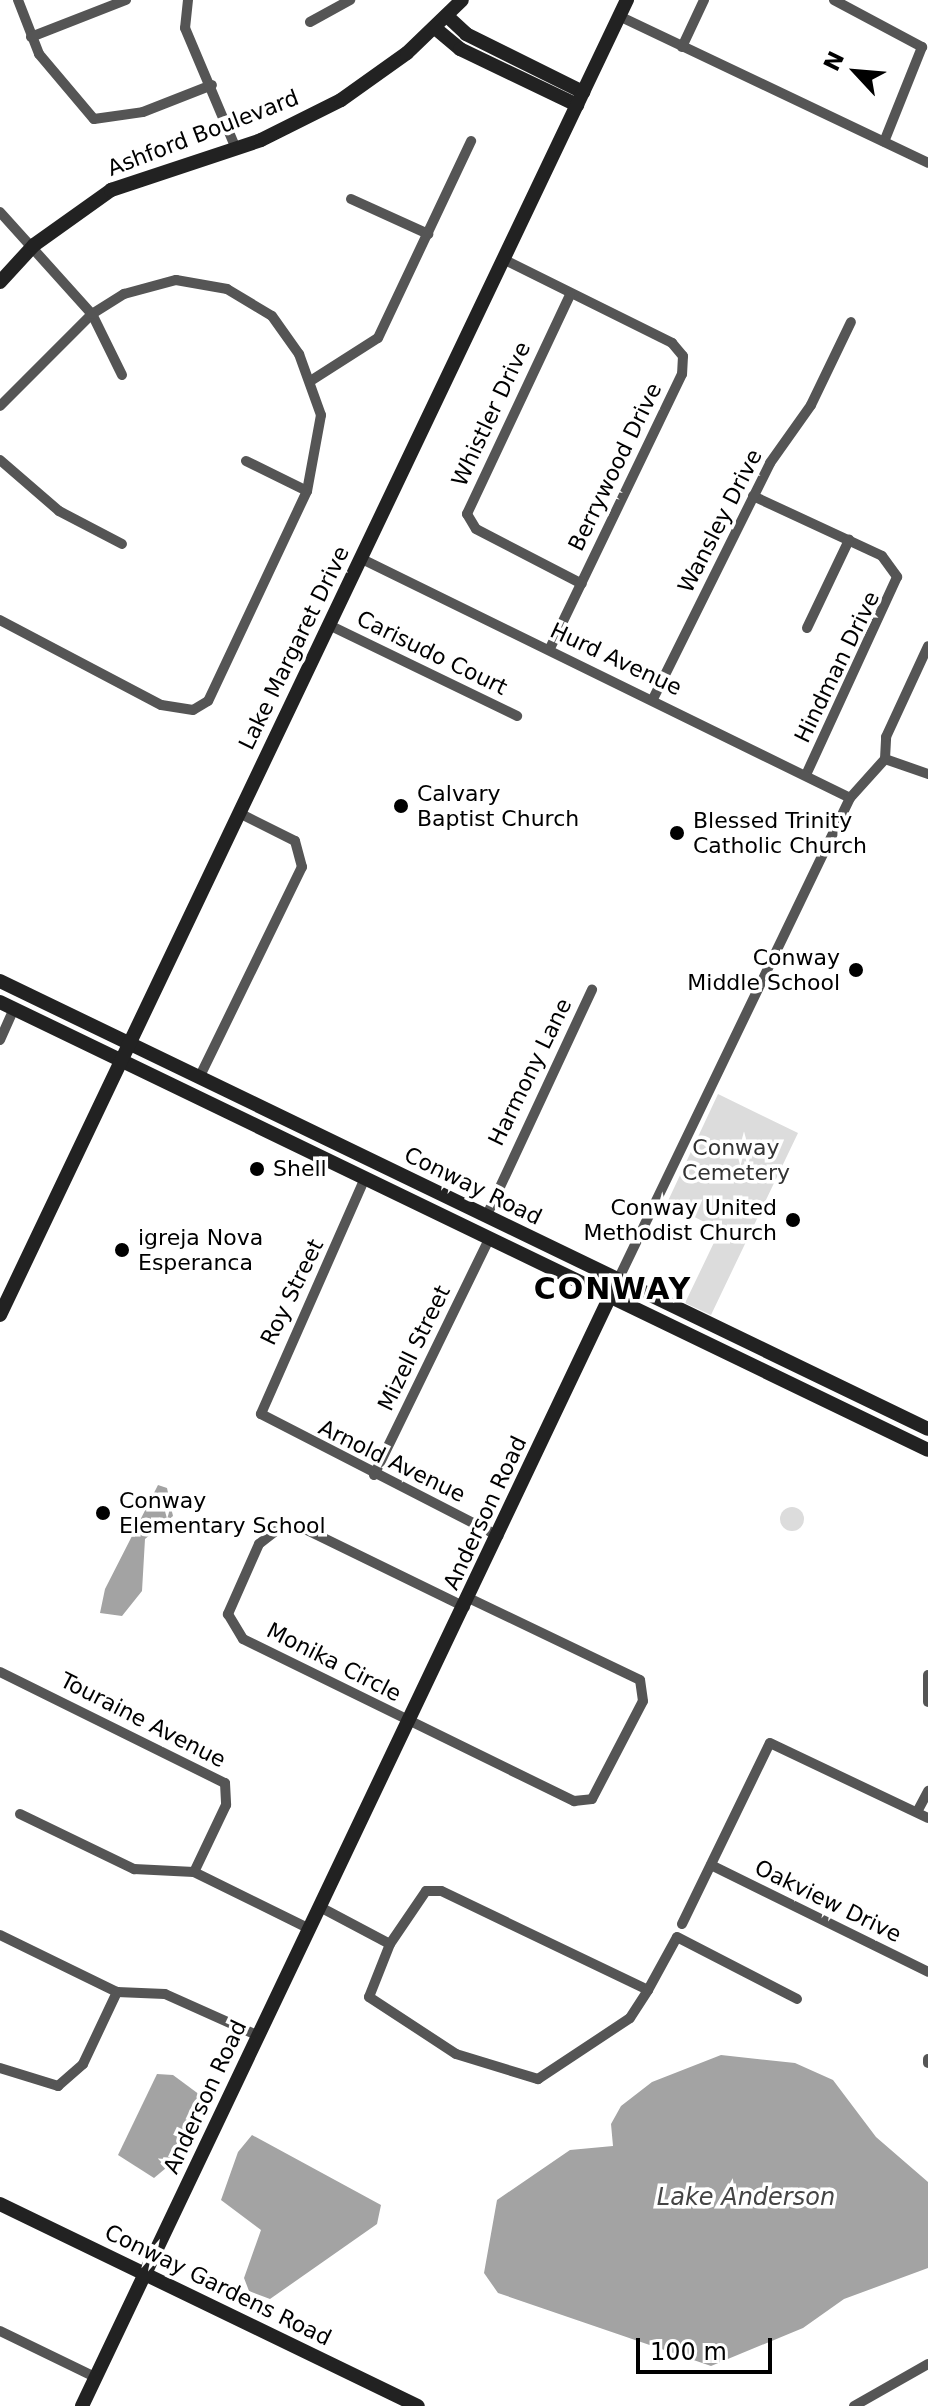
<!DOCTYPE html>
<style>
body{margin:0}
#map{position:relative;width:928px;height:2406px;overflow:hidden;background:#fff;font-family:"DejaVu Sans",sans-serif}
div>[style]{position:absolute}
.green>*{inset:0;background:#dcdcdc}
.round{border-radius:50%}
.water>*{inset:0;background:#a3a3a3}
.street>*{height:10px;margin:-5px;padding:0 5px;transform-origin:5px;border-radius:5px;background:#555}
.secondary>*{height:14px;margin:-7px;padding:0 7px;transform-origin:7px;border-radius:7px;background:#222}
.dots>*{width:22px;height:22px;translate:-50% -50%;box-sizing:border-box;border:4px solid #fff;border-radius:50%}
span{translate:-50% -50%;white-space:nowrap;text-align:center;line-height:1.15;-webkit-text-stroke:7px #fff;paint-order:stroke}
.street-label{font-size:22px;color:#000}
.poi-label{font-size:22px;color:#000}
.left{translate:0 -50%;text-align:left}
.right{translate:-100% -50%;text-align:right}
.park-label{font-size:22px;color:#333}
.water-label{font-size:24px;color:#444;font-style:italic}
.district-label{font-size:30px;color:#000;font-weight:700;letter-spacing:2px}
.north{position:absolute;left:816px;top:32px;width:80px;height:80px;-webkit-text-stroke:6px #fff;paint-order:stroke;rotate:296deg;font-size:22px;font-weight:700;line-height:32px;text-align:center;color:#000}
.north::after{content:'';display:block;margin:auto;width:28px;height:36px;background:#000;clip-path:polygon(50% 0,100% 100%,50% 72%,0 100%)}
.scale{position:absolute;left:636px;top:2338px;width:136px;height:36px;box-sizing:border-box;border:4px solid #000;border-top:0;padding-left:10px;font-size:24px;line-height:28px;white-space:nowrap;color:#000;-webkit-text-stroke:6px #fff;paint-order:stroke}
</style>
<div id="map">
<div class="green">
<div style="clip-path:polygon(718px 1094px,798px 1133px,711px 1315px,685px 1303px,720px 1230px,667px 1203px)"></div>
<div class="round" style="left:780px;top:1507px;width:24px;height:24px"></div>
</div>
<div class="water">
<div style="clip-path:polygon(158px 1485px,167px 1488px,173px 1516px,145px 1539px,142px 1591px,122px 1616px,100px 1613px,105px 1589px)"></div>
<div style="clip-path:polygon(721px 2055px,795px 2063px,833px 2080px,876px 2137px,928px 2182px,928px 2268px,844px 2299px,803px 2328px,711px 2366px,498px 2293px,484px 2273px,497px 2200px,570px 2150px,613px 2146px,611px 2124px,621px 2106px,652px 2082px)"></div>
<div style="clip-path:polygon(157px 2074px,173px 2075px,200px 2095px,166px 2168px,154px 2178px,118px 2155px)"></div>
<div style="clip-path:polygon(252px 2135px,381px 2205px,377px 2224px,270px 2299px,249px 2291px,244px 2278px,261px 2230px,221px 2200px,238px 2152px)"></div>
</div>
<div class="street">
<div style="left:18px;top:0;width:58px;rotate:68.7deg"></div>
<div style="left:39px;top:54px;width:85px;rotate:49.8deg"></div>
<div style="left:94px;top:119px;width:49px;rotate:-8.1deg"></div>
<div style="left:143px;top:112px;width:74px;rotate:-21.4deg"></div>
<div style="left:188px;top:0;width:28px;rotate:96deg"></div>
<div style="left:185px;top:28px;width:131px;rotate:67.1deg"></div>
<div style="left:834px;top:0;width:100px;rotate:28.1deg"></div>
<div style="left:922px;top:47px;width:102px;rotate:111.8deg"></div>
<div style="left:619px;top:16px;width:342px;rotate:25.4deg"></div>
<div style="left:310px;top:22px;width:46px;rotate:-28.8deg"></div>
<div style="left:31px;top:37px;width:102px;rotate:-21.3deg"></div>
<div style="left:682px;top:47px;width:52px;rotate:-64.9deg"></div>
<div style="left:351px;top:199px;width:85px;rotate:24.4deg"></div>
<div style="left:0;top:212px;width:137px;rotate:48deg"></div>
<div style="left:92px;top:314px;width:68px;rotate:63.8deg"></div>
<div style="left:503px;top:259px;width:189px;rotate:26.4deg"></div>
<div style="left:672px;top:343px;width:17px;rotate:50deg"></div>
<div style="left:683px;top:356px;width:18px;rotate:93deg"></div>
<div style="left:682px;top:374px;width:306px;rotate:115.7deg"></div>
<div style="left:570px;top:295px;width:242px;rotate:115.2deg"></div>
<div style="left:467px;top:514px;width:17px;rotate:59deg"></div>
<div style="left:476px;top:529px;width:119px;rotate:27.4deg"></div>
<div style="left:312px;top:380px;width:78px;rotate:-32.5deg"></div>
<div style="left:378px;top:338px;width:218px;rotate:-64.7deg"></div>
<div style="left:0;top:406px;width:130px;rotate:-45deg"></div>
<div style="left:92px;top:314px;width:38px;rotate:-32deg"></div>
<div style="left:124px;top:294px;width:54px;rotate:-15.1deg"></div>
<div style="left:176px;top:280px;width:52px;rotate:10deg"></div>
<div style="left:227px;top:289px;width:52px;rotate:31deg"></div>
<div style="left:272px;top:316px;width:47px;rotate:54.6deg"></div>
<div style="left:299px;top:354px;width:65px;rotate:70.2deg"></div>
<div style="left:321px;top:415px;width:77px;rotate:100.4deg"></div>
<div style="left:307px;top:491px;width:232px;rotate:115.2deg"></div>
<div style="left:208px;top:701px;width:17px;rotate:149deg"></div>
<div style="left:193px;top:710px;width:32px;rotate:-171deg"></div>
<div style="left:161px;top:705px;width:182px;rotate:-152.2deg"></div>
<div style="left:0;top:460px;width:78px;rotate:40.8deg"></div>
<div style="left:59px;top:511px;width:71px;rotate:27.6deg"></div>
<div style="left:246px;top:461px;width:68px;rotate:26.2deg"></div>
<div style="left:753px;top:496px;width:142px;rotate:24.9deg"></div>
<div style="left:882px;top:556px;width:26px;rotate:54deg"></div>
<div style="left:897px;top:577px;width:216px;rotate:114.7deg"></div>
<div style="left:362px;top:559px;width:543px;rotate:26.09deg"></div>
<div style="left:329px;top:625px;width:209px;rotate:25.8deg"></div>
<div style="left:807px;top:628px;width:98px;rotate:-64.5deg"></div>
<div style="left:653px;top:699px;width:263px;rotate:-63.6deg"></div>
<div style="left:770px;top:463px;width:71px;rotate:-54.7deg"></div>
<div style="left:811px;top:405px;width:92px;rotate:-64.3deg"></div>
<div style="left:885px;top:759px;width:46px;rotate:19.2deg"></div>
<div style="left:850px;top:798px;width:52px;rotate:-48.1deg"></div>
<div style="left:885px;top:759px;width:22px;rotate:-87deg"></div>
<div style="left:886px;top:737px;width:100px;rotate:-65.2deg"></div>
<div style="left:0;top:1040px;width:34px;rotate:-66deg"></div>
<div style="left:199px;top:1078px;width:235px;rotate:-64deg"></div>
<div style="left:302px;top:867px;width:27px;rotate:-105deg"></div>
<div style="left:295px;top:841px;width:63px;rotate:-153.4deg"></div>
<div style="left:365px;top:1178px;width:258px;rotate:113.8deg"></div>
<div style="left:261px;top:1414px;width:267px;rotate:27.2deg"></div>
<div style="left:486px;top:1217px;width:251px;rotate:-65deg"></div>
<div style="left:617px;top:1282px;width:537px;rotate:-64.29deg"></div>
<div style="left:374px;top:1475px;width:263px;rotate:-64deg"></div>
<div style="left:465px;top:1607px;width:185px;rotate:-154deg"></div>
<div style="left:299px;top:1526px;width:17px;rotate:180deg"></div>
<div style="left:282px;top:1526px;width:29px;rotate:142deg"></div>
<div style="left:259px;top:1544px;width:77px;rotate:113.9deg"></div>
<div style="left:228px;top:1614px;width:29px;rotate:59deg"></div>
<div style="left:243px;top:1639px;width:369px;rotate:26.1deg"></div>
<div style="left:574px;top:1801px;width:18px;rotate:-6deg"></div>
<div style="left:592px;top:1799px;width:110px;rotate:-62.5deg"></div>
<div style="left:643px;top:1701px;width:21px;rotate:-98deg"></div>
<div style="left:640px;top:1680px;width:190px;rotate:-154.4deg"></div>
<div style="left:0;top:1672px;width:251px;rotate:26.3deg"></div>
<div style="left:225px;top:1783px;width:22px;rotate:87deg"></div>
<div style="left:226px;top:1805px;width:74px;rotate:115.5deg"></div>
<div style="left:928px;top:1675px;width:27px;rotate:90deg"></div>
<div style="left:917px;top:1812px;width:24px;rotate:-62deg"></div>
<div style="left:20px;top:1814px;width:127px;rotate:25.8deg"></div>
<div style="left:134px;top:1869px;width:60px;rotate:2.9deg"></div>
<div style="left:194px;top:1872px;width:129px;rotate:26.2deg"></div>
<div style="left:711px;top:1865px;width:242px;rotate:26.2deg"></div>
<div style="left:320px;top:1907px;width:79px;rotate:27.9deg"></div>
<div style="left:682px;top:1924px;width:201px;rotate:-64.1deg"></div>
<div style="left:770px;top:1743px;width:175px;rotate:25.4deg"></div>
<div style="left:0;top:1935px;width:130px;rotate:26deg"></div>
<div style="left:117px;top:1992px;width:48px;rotate:2.4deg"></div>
<div style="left:165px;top:1994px;width:103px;rotate:24.1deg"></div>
<div style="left:648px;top:1990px;width:229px;rotate:-154.4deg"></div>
<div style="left:441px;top:1891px;width:15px;rotate:180deg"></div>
<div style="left:426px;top:1891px;width:64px;rotate:124.2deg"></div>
<div style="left:390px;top:1944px;width:57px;rotate:111.6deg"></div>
<div style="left:369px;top:1997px;width:104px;rotate:33.2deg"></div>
<div style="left:456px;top:2054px;width:86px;rotate:17deg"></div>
<div style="left:538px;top:2079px;width:110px;rotate:-33.5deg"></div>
<div style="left:630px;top:2018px;width:33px;rotate:-57deg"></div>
<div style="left:648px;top:1990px;width:60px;rotate:-61.3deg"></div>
<div style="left:677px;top:1937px;width:135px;rotate:27.3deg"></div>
<div style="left:928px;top:2059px;width:4px;rotate:90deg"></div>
<div style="left:0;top:2068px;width:61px;rotate:17.2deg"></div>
<div style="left:58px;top:2086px;width:33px;rotate:-41deg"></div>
<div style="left:83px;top:2064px;width:80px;rotate:-64.7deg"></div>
<div style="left:0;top:2331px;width:106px;rotate:25.8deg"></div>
<div style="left:854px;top:2406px;width:85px;rotate:-29.6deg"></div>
</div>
<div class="secondary">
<div style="left:447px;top:16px;width:26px;rotate:43deg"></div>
<div style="left:466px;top:34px;width:131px;rotate:26.4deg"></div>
<div style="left:435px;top:28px;width:33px;rotate:40deg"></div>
<div style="left:460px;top:49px;width:130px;rotate:25.6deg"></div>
<div style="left:0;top:282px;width:50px;rotate:-47.4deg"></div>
<div style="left:34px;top:245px;width:95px;rotate:-35.5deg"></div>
<div style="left:111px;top:190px;width:158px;rotate:-18.4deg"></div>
<div style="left:261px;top:140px;width:89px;rotate:-26.6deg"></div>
<div style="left:341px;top:100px;width:81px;rotate:-35.5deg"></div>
<div style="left:407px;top:53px;width:76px;rotate:-43.9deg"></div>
<div style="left:0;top:981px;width:1030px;rotate:25.77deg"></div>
<div style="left:0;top:1002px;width:1030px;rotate:25.77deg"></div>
<div style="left:0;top:1315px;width:1457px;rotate:-64.51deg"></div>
<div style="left:0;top:2204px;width:464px;rotate:25.8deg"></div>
<div style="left:82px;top:2406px;width:1245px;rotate:-64.55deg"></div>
</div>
<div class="dots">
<div style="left:401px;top:806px;background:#000"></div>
<div style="left:677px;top:833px;background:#000"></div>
<div style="left:856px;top:970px;background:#000"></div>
<div style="left:257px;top:1169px;background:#000"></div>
<div style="left:793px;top:1220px;background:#000"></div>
<div style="left:122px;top:1250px;background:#000"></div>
<div style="left:103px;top:1513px;background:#000"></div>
</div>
<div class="street-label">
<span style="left:203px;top:133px;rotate:-21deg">Ashford Boulevard</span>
<span style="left:491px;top:414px;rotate:-65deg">Whistler Drive</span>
<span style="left:615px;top:467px;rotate:-64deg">Berrywood Drive</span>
<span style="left:720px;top:521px;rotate:-63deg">Wansley Drive</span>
<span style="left:294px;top:648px;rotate:-64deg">Lake Margaret Drive</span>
<span style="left:432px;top:653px;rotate:26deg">Carisudo Court</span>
<span style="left:616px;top:659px;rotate:25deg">Hurd Avenue</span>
<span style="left:837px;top:667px;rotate:-64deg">Hindman Drive</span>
<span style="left:530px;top:1072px;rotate:-64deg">Harmony Lane</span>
<span style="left:473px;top:1186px;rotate:26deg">Conway Road</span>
<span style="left:292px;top:1292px;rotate:-64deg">Roy Street</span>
<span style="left:414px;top:1348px;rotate:-64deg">Mizell Street</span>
<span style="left:392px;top:1461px;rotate:26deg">Arnold Avenue</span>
<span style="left:485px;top:1513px;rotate:-65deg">Anderson Road</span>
<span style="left:334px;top:1662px;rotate:27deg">Monika Circle</span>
<span style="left:143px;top:1720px;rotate:27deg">Touraine Avenue</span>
<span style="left:828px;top:1901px;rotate:26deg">Oakview Drive</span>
<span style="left:205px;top:2097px;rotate:-65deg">Anderson Road</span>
<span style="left:218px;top:2285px;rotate:26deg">Conway Gardens Road</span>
</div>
<div class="poi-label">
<span class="left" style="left:417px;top:806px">Calvary<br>Baptist Church</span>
<span class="left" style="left:693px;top:833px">Blessed Trinity<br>Catholic Church</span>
<span class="right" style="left:840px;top:970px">Conway<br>Middle School</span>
<span class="left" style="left:273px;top:1169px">Shell</span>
<span class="right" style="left:777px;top:1220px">Conway United<br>Methodist Church</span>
<span class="left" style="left:138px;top:1250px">igreja Nova<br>Esperanca</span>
<span class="left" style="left:119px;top:1513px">Conway<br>Elementary School</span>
</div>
<div class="park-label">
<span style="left:736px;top:1160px">Conway<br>Cemetery</span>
</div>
<div class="water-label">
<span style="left:746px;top:2198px">Lake Anderson</span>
</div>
<div class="district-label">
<span style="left:613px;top:1289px">CONWAY</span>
</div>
<div class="north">N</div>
<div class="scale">100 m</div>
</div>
